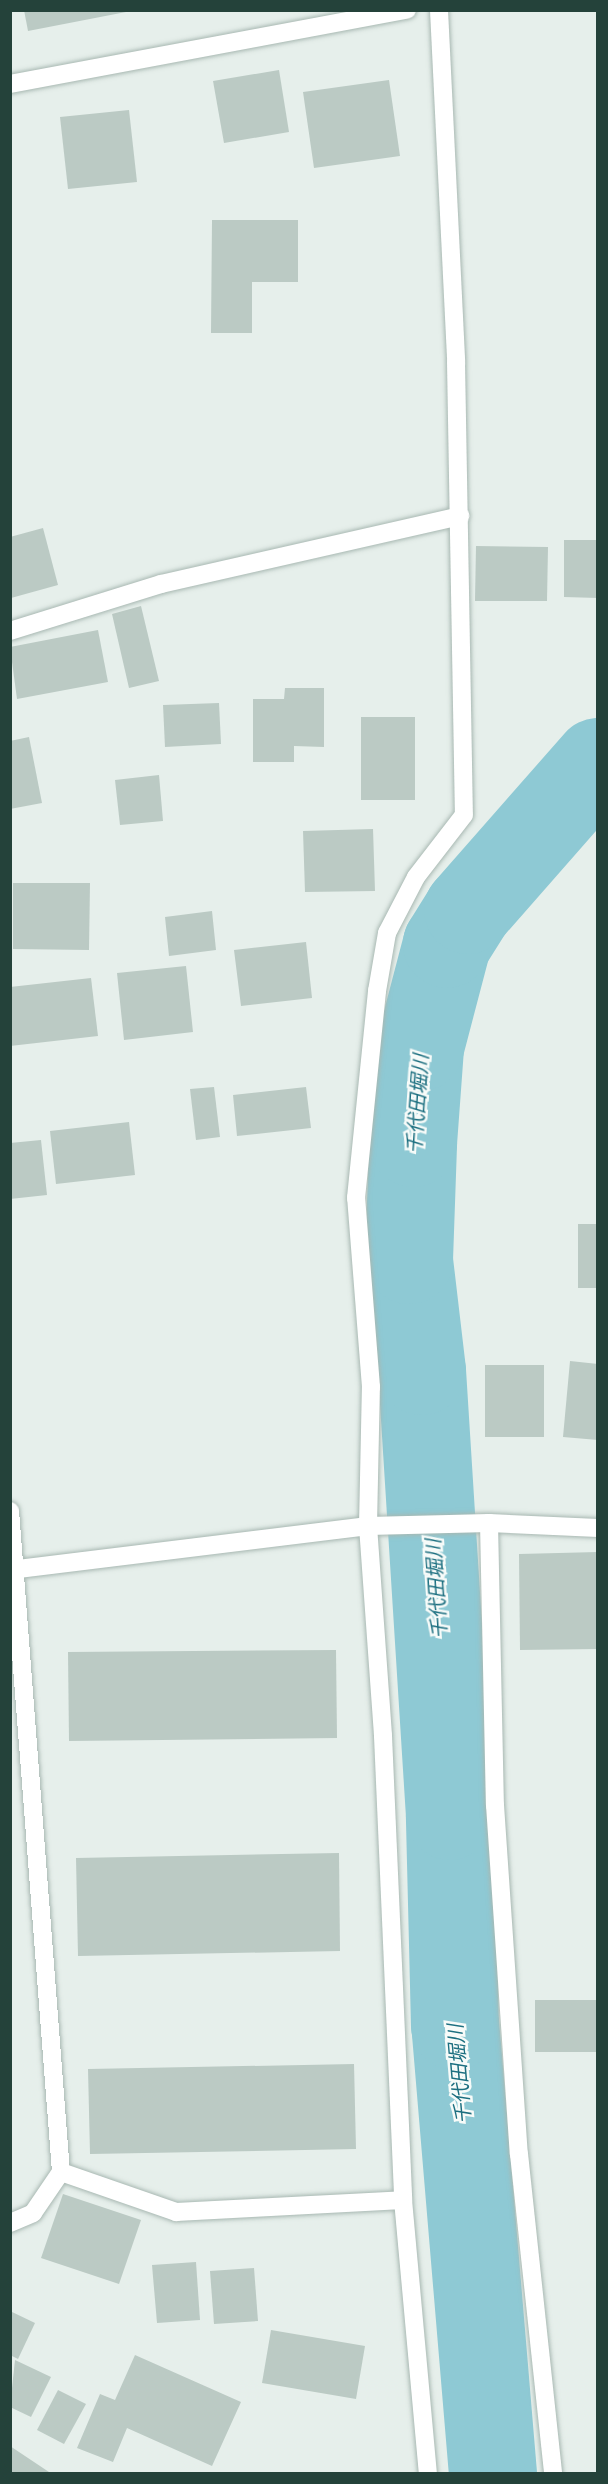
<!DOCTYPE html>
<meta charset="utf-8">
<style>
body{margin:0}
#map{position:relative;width:608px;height:2484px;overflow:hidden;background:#e6efeb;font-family:Barlow,"Noto Sans JP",sans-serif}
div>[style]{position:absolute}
.river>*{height:88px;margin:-44px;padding:0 44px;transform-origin:44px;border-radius:44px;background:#8ec9d4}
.building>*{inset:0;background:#bbcac4}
.roads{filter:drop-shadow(0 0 2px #a8b8b2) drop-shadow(0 0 2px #a8b8b2)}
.service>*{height:18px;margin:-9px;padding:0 9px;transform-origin:9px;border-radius:9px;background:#fff}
.minor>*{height:18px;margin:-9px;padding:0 9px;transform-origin:9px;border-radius:9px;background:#fff}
span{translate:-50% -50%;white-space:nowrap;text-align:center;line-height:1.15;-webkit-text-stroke:5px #f7fbf9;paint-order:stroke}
.water-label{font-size:20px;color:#1c6f80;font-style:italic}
.frame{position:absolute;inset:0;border:12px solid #24423a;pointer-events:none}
</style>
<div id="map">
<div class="river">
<div style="left:493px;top:2474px;width:450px;rotate:-94.8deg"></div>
<div style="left:455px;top:2026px;width:210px;rotate:-91.4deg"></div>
<div style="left:450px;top:1816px;width:446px;rotate:-93.6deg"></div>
<div style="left:422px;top:1371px;width:112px;rotate:-96.7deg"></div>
<div style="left:409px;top:1260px;width:117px;rotate:-88deg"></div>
<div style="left:413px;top:1143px;width:96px;rotate:-85.8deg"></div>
<div style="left:420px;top:1047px;width:106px;rotate:-75.3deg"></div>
<div style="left:447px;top:944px;width:40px;rotate:-58deg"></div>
<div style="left:468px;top:910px;width:197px;rotate:-48.7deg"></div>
</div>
<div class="building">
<div style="clip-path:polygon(24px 10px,126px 10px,126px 12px,28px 31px)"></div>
<div style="clip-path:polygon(279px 70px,289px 132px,224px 143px,213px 81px)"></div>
<div style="clip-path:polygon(389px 80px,400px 156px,314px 168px,303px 92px)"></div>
<div style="clip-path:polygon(129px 110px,137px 182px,68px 189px,60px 117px)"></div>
<div style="clip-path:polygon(212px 220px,298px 220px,298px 282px,252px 282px,252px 333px,211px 333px)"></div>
<div style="clip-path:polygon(43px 528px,58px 585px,11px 598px,10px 537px)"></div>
<div style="clip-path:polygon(564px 540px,598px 540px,598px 598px,564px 597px)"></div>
<div style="clip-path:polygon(476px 546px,548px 547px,547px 601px,475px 601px)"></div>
<div style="clip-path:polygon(141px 606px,159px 681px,129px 688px,112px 614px)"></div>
<div style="clip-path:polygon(98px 630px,108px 682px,17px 699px,10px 647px)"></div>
<div style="clip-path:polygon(285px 688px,324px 688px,324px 747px,294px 746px,294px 762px,253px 762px,253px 699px,284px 699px)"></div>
<div style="clip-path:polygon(219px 703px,221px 744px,165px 747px,163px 705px)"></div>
<div style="clip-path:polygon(361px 717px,415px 717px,415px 800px,361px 800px)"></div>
<div style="clip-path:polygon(29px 737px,42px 803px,10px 809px,10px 741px)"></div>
<div style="clip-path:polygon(159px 775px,163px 821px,120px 825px,115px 780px)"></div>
<div style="clip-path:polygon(373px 829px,375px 891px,305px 892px,303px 831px)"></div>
<div style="clip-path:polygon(13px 883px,90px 883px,89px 950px,13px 949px)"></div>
<div style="clip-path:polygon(212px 911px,216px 950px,169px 956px,165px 917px)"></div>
<div style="clip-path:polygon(306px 942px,312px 998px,241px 1006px,234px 950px)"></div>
<div style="clip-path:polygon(186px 966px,193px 1032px,124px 1040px,117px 973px)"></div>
<div style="clip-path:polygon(91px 978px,98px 1036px,10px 1046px,10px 987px)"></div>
<div style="clip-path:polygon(214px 1087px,220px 1137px,196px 1140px,190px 1089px)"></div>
<div style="clip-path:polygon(306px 1087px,311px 1128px,237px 1136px,233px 1095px)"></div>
<div style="clip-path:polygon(129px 1122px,135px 1175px,56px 1184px,50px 1131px)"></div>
<div style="clip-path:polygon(41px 1140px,47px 1195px,10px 1199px,10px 1143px)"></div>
<div style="clip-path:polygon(578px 1224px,598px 1224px,598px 1288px,578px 1288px)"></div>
<div style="clip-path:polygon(570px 1361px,598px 1364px,598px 1440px,563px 1437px)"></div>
<div style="clip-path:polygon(485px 1365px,544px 1365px,544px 1437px,485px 1437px)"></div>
<div style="clip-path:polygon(598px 1552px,598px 1649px,520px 1650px,519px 1554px)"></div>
<div style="clip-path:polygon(336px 1650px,337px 1738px,69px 1741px,68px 1652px)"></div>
<div style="clip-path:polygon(339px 1853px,340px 1951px,78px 1956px,76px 1858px)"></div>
<div style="clip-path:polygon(535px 2000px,598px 2000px,598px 2052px,535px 2052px)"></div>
<div style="clip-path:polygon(354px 2064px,356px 2149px,90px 2154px,88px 2069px)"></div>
<div style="clip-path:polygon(63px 2194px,141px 2220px,119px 2284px,41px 2258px)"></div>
<div style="clip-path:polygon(196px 2262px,200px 2320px,157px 2323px,152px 2265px)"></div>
<div style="clip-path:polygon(254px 2268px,258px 2321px,214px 2324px,210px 2271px)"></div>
<div style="clip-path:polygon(10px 2311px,35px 2323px,18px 2359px,10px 2355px)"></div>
<div style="clip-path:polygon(271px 2330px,365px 2346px,356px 2399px,262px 2383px)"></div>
<div style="clip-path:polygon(135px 2355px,241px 2402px,212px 2466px,127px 2428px,113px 2462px,77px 2448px,100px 2394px,115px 2400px)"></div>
<div style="clip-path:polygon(15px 2360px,51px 2377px,31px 2417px,10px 2407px)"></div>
<div style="clip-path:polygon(58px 2390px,86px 2404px,64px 2444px,37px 2430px)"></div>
<div style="clip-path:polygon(10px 2446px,52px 2474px,10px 2474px)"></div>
</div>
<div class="roads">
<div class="service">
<div style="left:368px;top:1526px;width:139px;rotate:-88.8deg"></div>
<div style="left:371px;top:1387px;width:190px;rotate:-94.5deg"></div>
<div style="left:356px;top:1198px;width:208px;rotate:-84.2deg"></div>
<div style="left:377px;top:991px;width:59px;rotate:-80.2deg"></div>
<div style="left:387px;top:933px;width:63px;rotate:-62.6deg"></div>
<div style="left:416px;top:877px;width:78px;rotate:-52.3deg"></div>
</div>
<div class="minor">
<div style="left:439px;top:10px;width:352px;rotate:87.2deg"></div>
<div style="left:456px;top:362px;width:453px;rotate:89deg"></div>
<div style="left:10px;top:84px;width:404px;rotate:-10.6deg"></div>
<div style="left:10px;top:631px;width:158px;rotate:-17.3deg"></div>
<div style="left:161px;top:584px;width:307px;rotate:-12.8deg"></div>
<div style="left:10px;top:1511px;width:663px;rotate:85.59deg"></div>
<div style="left:61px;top:2172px;width:122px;rotate:19.2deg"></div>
<div style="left:176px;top:2212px;width:227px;rotate:-3deg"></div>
<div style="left:489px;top:1523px;width:282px;rotate:88.8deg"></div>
<div style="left:495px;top:1805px;width:350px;rotate:86.1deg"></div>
<div style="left:519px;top:2154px;width:322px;rotate:83.9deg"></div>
<div style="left:368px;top:1526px;width:211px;rotate:85.9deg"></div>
<div style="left:383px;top:1736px;width:464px;rotate:87.5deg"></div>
<div style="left:403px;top:2200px;width:275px;rotate:84.8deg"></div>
<div style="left:10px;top:1570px;width:361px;rotate:-7deg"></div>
<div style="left:368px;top:1526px;width:121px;rotate:-1.4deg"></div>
<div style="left:489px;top:1523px;width:109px;rotate:2.6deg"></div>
<div style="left:10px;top:2223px;width:25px;rotate:-23deg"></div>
<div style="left:33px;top:2213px;width:50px;rotate:-55.7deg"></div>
</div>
</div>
<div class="water-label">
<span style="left:417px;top:1104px;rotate:-86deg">千代田堀川</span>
<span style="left:436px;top:1589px;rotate:-94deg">千代田堀川</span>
<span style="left:459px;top:2074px;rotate:-95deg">千代田堀川</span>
</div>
<div class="frame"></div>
</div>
